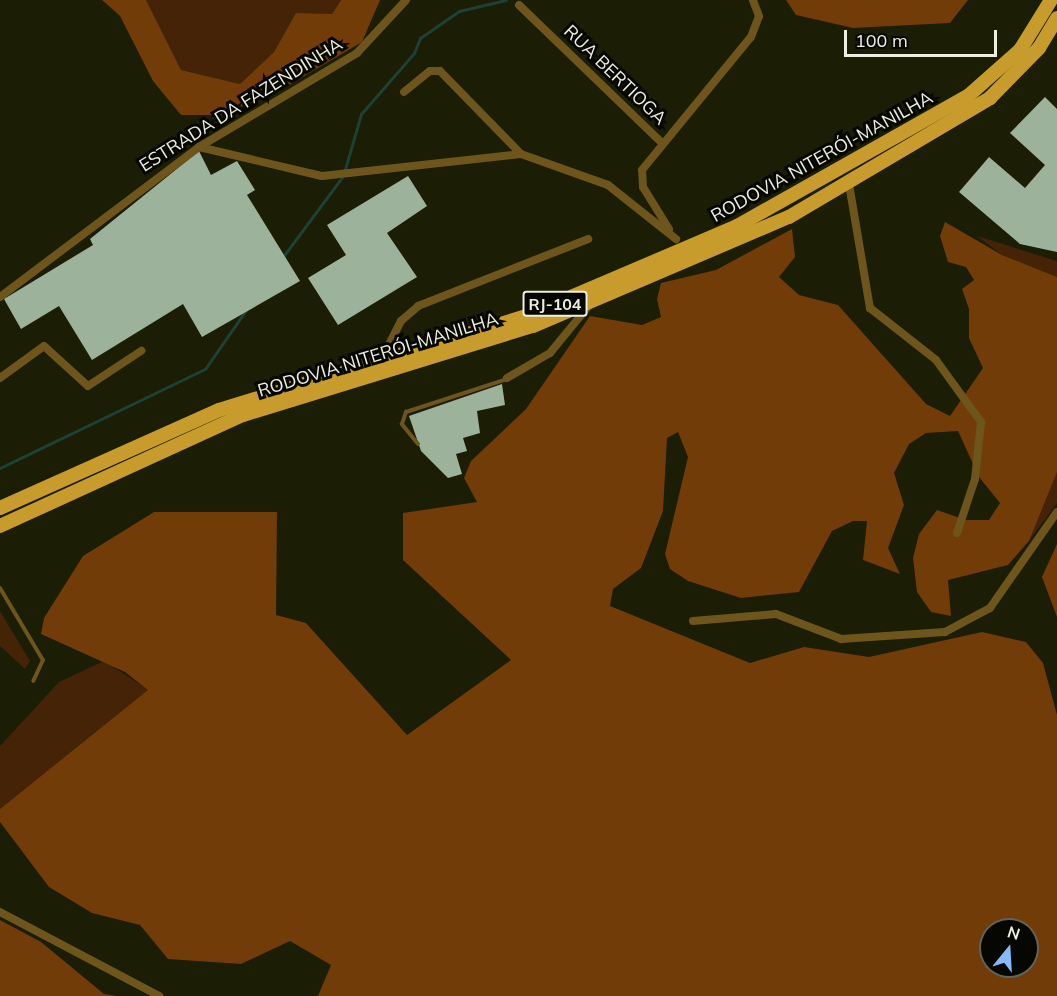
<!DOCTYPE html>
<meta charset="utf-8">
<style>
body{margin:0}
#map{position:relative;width:1057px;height:996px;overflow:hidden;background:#1b1d05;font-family:Mulish,sans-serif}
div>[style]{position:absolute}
.green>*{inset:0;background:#442307}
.forest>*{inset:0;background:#713c08}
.stream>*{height:3px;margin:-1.5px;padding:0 1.5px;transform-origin:1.5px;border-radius:1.5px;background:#1d4135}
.building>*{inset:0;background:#9db29a}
.service>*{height:4px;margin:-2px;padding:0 2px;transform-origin:2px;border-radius:2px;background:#6d551b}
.minor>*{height:8px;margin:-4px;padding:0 4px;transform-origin:4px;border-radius:4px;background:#6d551b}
.trunk>*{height:14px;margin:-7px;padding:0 7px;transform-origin:7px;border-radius:7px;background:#c89c2c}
span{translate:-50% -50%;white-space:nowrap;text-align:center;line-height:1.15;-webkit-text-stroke:6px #060701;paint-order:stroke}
.shield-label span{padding:2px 4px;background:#060701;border:2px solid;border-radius:4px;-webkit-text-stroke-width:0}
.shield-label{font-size:16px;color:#edefe0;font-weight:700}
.street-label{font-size:18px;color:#edefe0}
.north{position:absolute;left:979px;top:918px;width:60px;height:60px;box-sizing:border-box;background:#060701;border:2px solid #62645a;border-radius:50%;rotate:18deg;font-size:16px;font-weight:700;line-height:24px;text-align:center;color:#edefe0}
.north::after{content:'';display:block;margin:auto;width:21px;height:27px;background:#86bbfb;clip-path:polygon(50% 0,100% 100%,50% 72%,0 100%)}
.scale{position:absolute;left:844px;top:30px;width:153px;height:27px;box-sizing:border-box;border:3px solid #edefe0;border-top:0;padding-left:8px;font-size:18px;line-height:21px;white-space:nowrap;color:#edefe0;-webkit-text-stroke:4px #060701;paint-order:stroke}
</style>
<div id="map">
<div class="green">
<div style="clip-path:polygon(146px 0,341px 0,332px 14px,296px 14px,274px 52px,240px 84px,181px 70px)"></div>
<div style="clip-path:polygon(977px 236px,1057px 261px,1057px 277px,1002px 255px)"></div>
<div style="clip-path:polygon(1057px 472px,1057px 503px,1029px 541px,1043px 500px)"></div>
<div style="clip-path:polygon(0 611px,30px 661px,25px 669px,0 646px)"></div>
<div style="clip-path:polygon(104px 661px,149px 690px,0 809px,0 746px,59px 682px)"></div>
</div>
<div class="forest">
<div style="clip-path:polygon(102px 0,146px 0,181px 70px,240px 84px,274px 52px,296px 13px,332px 14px,341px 0,380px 0,362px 42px,284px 88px,225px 115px,181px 115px,153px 81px,120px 16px)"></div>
<div style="clip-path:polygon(786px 0,968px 0,950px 23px,853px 28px,796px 15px)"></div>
<div style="clip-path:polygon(evenodd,945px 222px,1002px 255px,1057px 277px,1057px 472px,1029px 541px,1008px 565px,948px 580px,951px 616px,931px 612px,917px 592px,913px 558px,919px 534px,937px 510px,966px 520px,989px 520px,1000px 503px,979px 477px,958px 431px,926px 433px,909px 444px,894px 473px,904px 505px,888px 548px,900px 574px,863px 560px,867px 521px,853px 521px,832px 531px,799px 592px,741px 598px,688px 581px,670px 569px,665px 554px,688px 457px,678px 432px,667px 438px,663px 511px,641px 568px,613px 589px,610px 606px,750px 663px,804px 647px,869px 657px,982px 632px,1026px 642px,1043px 663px,1057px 715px,1057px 996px,318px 996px,331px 965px,290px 941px,241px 964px,168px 959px,140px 925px,92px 913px,49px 887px,0 822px,0 809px,148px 690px,125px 672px,41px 634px,44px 618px,83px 556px,154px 512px,277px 512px,276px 615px,306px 623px,407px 735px,511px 660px,403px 560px,403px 513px,477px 502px,464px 478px,471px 461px,526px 409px,590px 316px,642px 325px,661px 317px,657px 299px,661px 283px,716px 270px,792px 229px,795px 257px,779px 277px,799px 295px,838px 305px,926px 404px,950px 416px,983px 368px,969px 338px,969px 309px,962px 289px,974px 280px,966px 267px,948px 262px,940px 236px,945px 222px,991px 930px,1027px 930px,1027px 966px,991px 966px,991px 930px)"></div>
<div style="clip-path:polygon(1057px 544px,1057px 617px,1042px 577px)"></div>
<div style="clip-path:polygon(0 920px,41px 942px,104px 994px,117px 996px,0 996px)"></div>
</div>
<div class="stream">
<div style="left:282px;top:258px;width:102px;rotate:-53.4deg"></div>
<div style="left:343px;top:176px;width:65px;rotate:-73.8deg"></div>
<div style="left:361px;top:114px;width:81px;rotate:-49deg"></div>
<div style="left:414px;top:53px;width:16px;rotate:-68deg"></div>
<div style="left:420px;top:38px;width:47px;rotate:-34.7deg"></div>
<div style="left:459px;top:11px;width:48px;rotate:-13.2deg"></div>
<div style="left:0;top:468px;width:228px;rotate:-25.8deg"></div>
<div style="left:205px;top:369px;width:72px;rotate:-55.2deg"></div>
</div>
<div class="building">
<div style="clip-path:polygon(1045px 97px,1057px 109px,1057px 252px,1020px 244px,959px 192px,989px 157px,1025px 188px,1045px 165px,1010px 133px)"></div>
<div style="clip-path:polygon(199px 151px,211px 175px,237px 161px,255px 190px,247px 195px,300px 281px,202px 337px,183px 304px,92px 360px,59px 306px,21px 329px,4px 299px,93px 245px,90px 239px)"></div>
<div style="clip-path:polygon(408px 176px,427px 206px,387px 233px,417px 277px,338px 325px,308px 278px,346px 255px,327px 225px)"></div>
<div style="clip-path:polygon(502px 384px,505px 405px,477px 411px,480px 433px,463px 438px,467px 451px,456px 454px,462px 474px,448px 478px,421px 451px,409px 416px)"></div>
</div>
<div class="service">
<div style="left:418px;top:444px;width:26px;rotate:-129deg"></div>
<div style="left:402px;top:424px;width:13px;rotate:-72deg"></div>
<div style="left:406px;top:412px;width:106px;rotate:-18.1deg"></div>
<div style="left:0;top:588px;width:84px;rotate:59.2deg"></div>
<div style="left:43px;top:660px;width:23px;rotate:115deg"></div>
</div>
<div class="minor">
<div style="left:519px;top:5px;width:199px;rotate:44deg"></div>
<div style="left:404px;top:92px;width:33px;rotate:-39deg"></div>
<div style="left:430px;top:71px;width:10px"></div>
<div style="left:440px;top:71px;width:116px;rotate:45.7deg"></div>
<div style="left:199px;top:147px;width:126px;rotate:13.3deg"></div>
<div style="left:322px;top:176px;width:200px;rotate:-6.3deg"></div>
<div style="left:521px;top:154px;width:92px;rotate:19.6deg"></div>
<div style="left:608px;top:185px;width:87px;rotate:38.5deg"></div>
<div style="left:849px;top:184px;width:126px;rotate:80.4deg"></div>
<div style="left:870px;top:308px;width:84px;rotate:38.2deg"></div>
<div style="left:936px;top:360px;width:77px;rotate:54deg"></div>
<div style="left:981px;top:422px;width:57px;rotate:96deg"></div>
<div style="left:975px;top:479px;width:57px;rotate:108.4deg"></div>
<div style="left:669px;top:229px;width:49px;rotate:-121.8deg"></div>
<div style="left:643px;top:187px;width:17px;rotate:-93deg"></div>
<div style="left:642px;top:170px;width:172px;rotate:-50.7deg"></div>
<div style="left:751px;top:37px;width:22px;rotate:-69deg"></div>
<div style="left:759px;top:16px;width:17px;rotate:-111deg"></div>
<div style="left:0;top:297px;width:249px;rotate:-37deg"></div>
<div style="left:199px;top:147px;width:184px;rotate:-30.7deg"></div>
<div style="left:357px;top:53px;width:72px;rotate:-47.2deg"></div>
<div style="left:381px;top:360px;width:44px;rotate:-62.9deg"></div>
<div style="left:401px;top:321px;width:23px;rotate:-41deg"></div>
<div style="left:418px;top:306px;width:183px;rotate:-21.5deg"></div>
<div style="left:0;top:378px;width:54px;rotate:-36deg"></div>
<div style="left:44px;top:346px;width:59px;rotate:42.3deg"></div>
<div style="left:88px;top:386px;width:64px;rotate:-33.4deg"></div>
<div style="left:507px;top:378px;width:50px;rotate:-30.2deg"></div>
<div style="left:550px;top:353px;width:65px;rotate:-50.6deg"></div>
<div style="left:693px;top:621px;width:83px;rotate:-4.8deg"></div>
<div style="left:776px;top:614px;width:70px;rotate:21deg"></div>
<div style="left:841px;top:639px;width:104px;rotate:-3.9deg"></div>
<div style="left:945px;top:632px;width:51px;rotate:-28.1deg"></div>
<div style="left:990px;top:608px;width:117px;rotate:-55.1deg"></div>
<div style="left:0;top:912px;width:180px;rotate:27.8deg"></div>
</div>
<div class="trunk">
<div style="left:0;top:508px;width:240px;rotate:-24.1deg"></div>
<div style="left:219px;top:410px;width:319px;rotate:-17deg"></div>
<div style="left:524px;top:317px;width:232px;rotate:-23.1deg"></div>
<div style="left:737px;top:226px;width:265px;rotate:-29.4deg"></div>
<div style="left:968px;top:96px;width:69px;rotate:-41.5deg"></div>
<div style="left:1020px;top:50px;width:59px;rotate:-58.2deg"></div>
<div style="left:0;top:526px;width:267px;rotate:-24.6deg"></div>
<div style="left:243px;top:415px;width:303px;rotate:-17.1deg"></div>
<div style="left:533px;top:326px;width:278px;rotate:-23.1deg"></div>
<div style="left:789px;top:217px;width:234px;rotate:-30.6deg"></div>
<div style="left:990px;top:98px;width:70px;rotate:-45.6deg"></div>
<div style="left:1039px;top:48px;width:35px;rotate:-59deg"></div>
</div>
<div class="shield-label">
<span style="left:555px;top:304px">RJ-104</span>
</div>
<div class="street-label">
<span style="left:615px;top:75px;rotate:44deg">RUA BERTIOGA</span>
<span style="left:241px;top:105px;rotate:-32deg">ESTRADA DA FAZENDINHA</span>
<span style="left:822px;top:157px;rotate:-29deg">RODOVIA NITERÓI-MANILHA</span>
<span style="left:378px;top:355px;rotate:-17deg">RODOVIA NITERÓI-MANILHA</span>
</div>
<div class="north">N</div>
<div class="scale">100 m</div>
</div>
